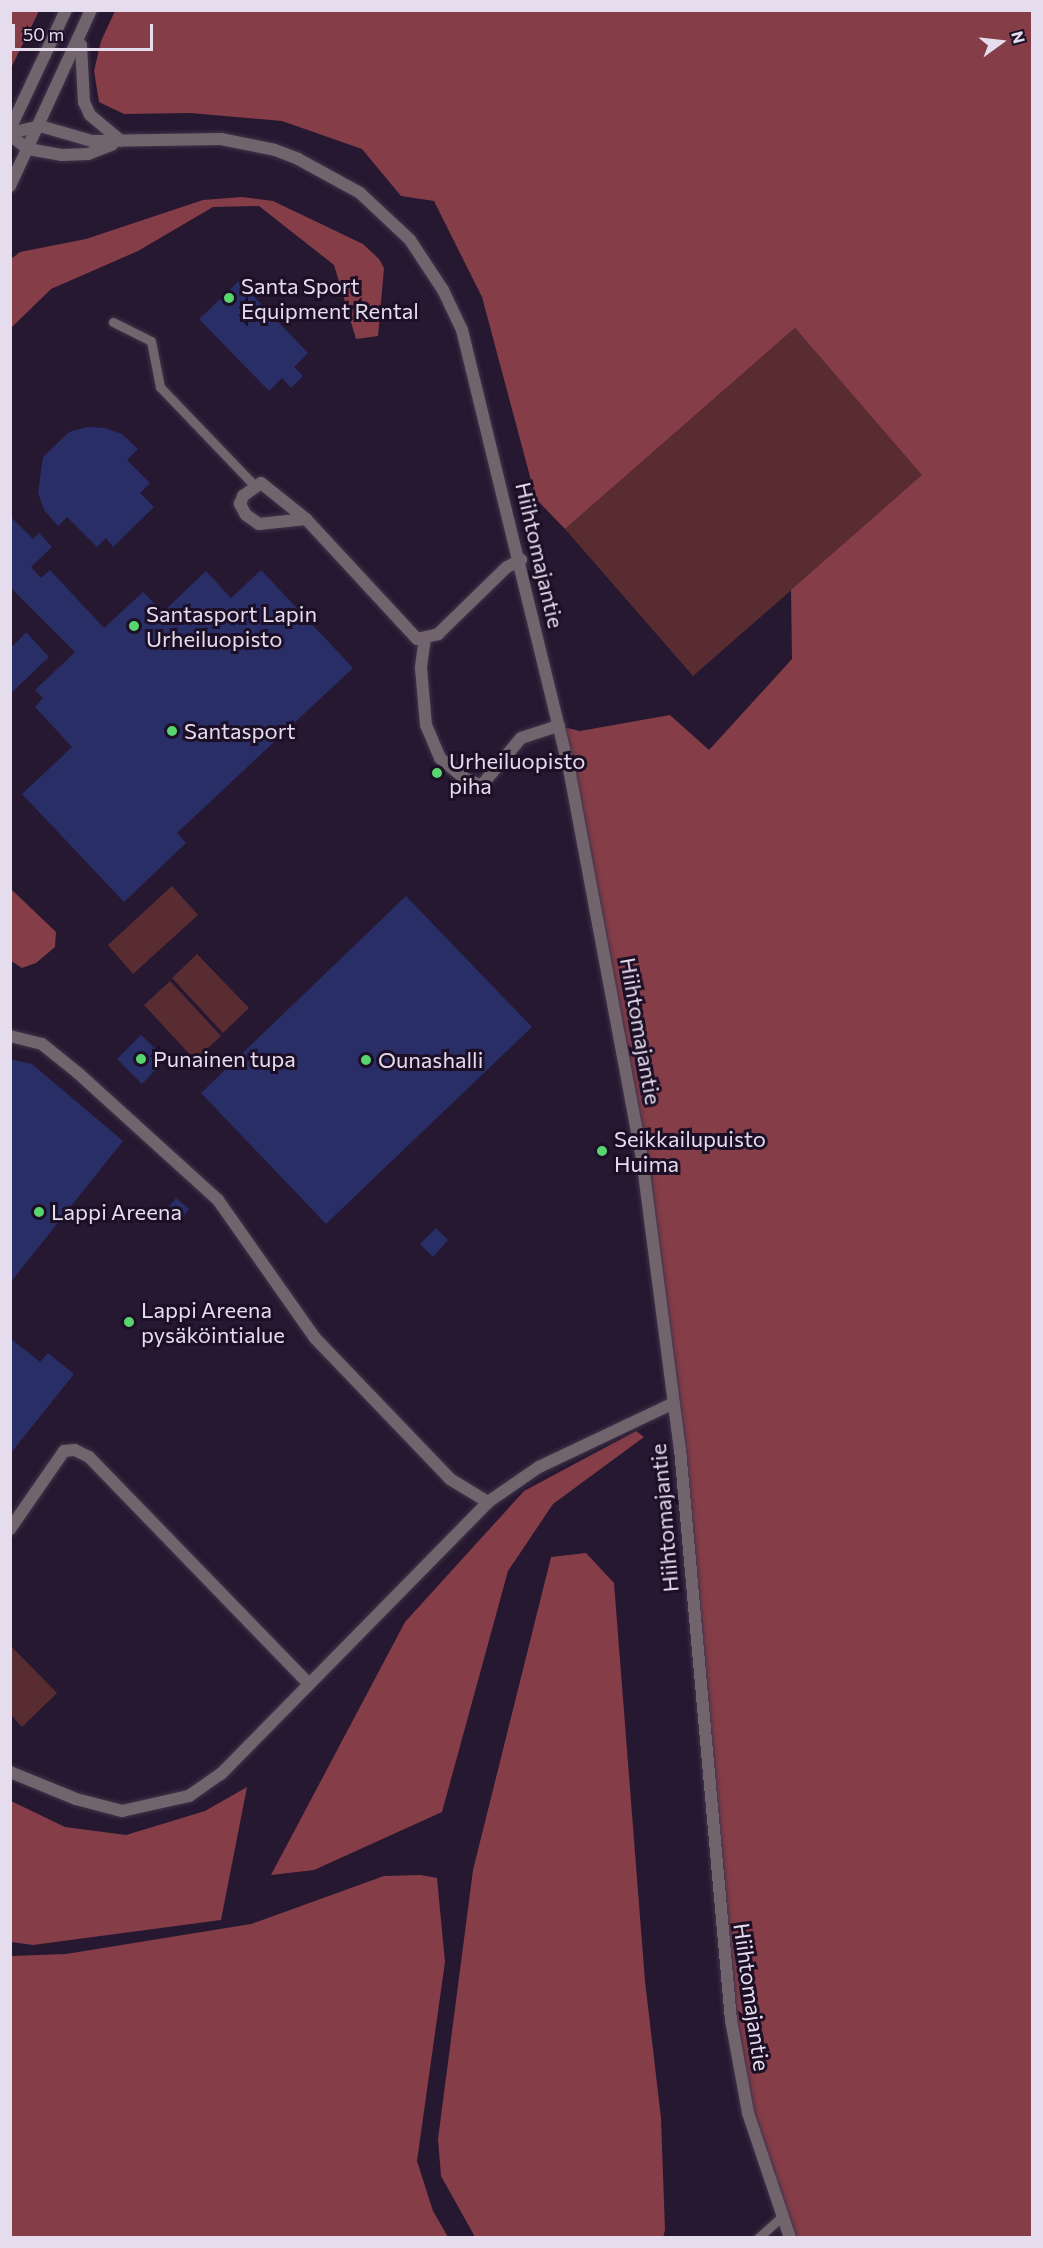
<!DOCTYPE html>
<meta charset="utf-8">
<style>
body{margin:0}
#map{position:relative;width:1043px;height:2248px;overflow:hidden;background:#251830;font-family:Commissioner,sans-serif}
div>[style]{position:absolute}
.green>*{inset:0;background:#592c32}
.forest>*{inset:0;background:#853d48}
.building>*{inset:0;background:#292e67}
.roads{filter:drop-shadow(0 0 2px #40344a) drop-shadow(0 0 2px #40344a)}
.service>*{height:9px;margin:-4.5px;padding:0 4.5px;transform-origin:4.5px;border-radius:4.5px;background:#72646d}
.minor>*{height:12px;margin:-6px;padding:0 6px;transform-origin:6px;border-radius:6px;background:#72646d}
.tertiary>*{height:12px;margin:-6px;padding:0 6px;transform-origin:6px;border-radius:6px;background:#72646d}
.dots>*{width:16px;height:16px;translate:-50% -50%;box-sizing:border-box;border:3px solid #1c0f26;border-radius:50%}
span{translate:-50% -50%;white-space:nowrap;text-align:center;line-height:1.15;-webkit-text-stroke:6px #1c0f26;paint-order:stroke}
.poi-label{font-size:22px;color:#e5dded}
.left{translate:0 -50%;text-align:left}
.street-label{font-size:22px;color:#e5dded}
.frame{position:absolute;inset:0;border:12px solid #e5dded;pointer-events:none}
.north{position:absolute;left:971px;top:12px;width:60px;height:60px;-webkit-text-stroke:4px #1c0f26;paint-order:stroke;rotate:75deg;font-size:16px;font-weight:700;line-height:24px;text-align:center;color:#e5dded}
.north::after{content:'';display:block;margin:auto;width:21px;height:27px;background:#e5dded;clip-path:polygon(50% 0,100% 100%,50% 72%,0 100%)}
.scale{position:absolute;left:12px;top:24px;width:141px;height:27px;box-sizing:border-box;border:3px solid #e5dded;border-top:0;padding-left:8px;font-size:18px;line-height:21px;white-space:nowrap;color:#e5dded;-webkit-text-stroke:4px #1c0f26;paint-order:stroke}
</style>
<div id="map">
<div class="green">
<div style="clip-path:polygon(795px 328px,923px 475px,693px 676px,565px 529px)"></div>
<div style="clip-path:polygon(172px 886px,198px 915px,133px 974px,108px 945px)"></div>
<div style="clip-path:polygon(197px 954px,249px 1008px,223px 1033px,172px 978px)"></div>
<div style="clip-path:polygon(170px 981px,221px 1036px,195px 1060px,144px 1005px)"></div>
<div style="clip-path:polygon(10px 1645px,57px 1693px,22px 1727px,11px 1715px)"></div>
</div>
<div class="forest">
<div style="clip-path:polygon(11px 10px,39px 11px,11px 68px,10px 11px)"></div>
<div style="clip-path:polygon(115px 11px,1032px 11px,1032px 2237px,790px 2237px,740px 2070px,680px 1449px,643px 1157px,559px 726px,580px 731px,670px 715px,709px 750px,792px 659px,791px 590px,922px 475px,795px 328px,565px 529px,536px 499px,482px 297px,434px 201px,401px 196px,362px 149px,282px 121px,190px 113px,124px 114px,99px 102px,94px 71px,101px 41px)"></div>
<div style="clip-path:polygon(242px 197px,273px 201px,363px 244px,379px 259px,384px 268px,378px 336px,356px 339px,334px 265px,259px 206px,213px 207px,138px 251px,51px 289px,11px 328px,11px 259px,20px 252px,86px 239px,203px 200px)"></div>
<div style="clip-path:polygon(11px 889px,56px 932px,55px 947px,36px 963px,22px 968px,11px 961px)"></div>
<div style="clip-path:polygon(636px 1431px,644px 1437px,553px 1504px,508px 1571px,442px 1812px,314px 1870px,271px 1875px,405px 1622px,524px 1491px)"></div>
<div style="clip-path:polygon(586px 1553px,614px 1583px,645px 1981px,661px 2118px,665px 2230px,663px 2238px,475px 2237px,441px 2176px,438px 2139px,473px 1870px,551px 1557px)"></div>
<div style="clip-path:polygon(247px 1787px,221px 1920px,33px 1945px,11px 1942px,11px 1801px,65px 1827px,126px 1835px,205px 1811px)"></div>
<div style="clip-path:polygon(421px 1875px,437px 1878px,445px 1962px,417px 2161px,433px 2211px,448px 2237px,11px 2237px,11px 1956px,66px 1954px,251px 1924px,384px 1876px)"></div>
</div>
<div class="building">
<div style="clip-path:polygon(239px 281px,308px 353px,294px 367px,303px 376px,291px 388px,282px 378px,269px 391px,199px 319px)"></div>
<div style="clip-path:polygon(87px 427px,105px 428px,122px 434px,138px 449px,127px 460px,150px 483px,140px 493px,154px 507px,113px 547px,106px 538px,97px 547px,67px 517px,58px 526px,44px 510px,38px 493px,43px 457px,69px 432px)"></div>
<div style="clip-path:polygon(10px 516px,33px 539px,39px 533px,52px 547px,31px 567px,41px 578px,50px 570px,104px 628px,143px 592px,163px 612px,206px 571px,231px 598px,261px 570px,353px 668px,177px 833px,186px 843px,124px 902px,22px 794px,72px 747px,35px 707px,43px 698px,35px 690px,75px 652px,10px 587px)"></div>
<div style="clip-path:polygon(26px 632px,49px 657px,10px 694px,10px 643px,13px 646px)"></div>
<div style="clip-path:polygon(406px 896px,532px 1027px,326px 1224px,201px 1093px)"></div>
<div style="clip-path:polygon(141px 1035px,166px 1059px,142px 1084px,117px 1059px)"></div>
<div style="clip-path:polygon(10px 1059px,32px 1064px,123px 1141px,10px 1283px)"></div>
<div style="clip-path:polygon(176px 1198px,189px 1209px,182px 1218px,169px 1207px)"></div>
<div style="clip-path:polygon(436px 1228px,448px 1240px,433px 1257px,420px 1244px)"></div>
<div style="clip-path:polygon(10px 1338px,40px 1362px,48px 1353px,74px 1374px,10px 1454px)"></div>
</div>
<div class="roads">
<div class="service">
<div style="left:113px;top:322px;width:42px;rotate:26.6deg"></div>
<div style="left:151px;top:341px;width:47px;rotate:78.9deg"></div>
<div style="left:160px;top:387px;width:136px;rotate:46.2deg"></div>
<div style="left:758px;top:2238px;width:31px;rotate:-42deg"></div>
</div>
<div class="minor">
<div style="left:10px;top:133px;width:31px;rotate:-13deg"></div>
<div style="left:40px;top:126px;width:54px;rotate:16.1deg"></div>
<div style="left:92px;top:141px;width:129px;rotate:-0.9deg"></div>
<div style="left:221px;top:139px;width:55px;rotate:11.5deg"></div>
<div style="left:275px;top:150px;width:25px;rotate:21deg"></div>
<div style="left:298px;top:159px;width:71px;rotate:28.7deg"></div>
<div style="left:360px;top:193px;width:69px;rotate:43.2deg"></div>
<div style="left:410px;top:240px;width:60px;rotate:56.6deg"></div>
<div style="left:443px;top:290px;width:44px;rotate:64.6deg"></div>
<div style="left:462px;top:330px;width:457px;rotate:76.3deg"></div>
<div style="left:570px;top:774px;width:391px;rotate:79.4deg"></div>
<div style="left:642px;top:1158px;width:293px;rotate:82.6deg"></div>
<div style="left:680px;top:1449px;width:573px;rotate:84.9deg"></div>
<div style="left:731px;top:2020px;width:95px;rotate:79.6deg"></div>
<div style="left:748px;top:2113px;width:132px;rotate:71.4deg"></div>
<div style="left:10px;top:135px;width:23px;rotate:38deg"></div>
<div style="left:28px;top:149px;width:35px;rotate:10deg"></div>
<div style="left:62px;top:155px;width:26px;rotate:-2deg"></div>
<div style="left:88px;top:154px;width:26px;rotate:-21deg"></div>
<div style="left:306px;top:519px;width:47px;rotate:173.9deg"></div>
<div style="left:259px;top:524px;width:16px;rotate:-145deg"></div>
<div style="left:246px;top:515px;width:13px;rotate:-119deg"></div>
<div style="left:240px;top:504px;width:9px;rotate:-69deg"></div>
<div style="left:243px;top:496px;width:22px;rotate:-36deg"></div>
<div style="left:261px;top:483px;width:58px;rotate:38.7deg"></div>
<div style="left:306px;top:519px;width:163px;rotate:47.2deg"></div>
<div style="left:417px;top:639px;width:22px;rotate:-13deg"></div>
<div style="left:438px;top:634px;width:96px;rotate:-44.2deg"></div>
<div style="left:507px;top:567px;width:16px;rotate:-27deg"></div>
<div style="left:425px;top:638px;width:30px;rotate:98deg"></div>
<div style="left:421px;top:668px;width:57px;rotate:85deg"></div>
<div style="left:426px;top:725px;width:36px;rotate:67deg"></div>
<div style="left:440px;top:758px;width:31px;rotate:40deg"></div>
<div style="left:464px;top:778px;width:19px;rotate:25deg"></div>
<div style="left:481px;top:786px;width:62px;rotate:-50.2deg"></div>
<div style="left:521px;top:738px;width:40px;rotate:-18deg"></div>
<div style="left:10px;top:1036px;width:33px;rotate:14deg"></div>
<div style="left:42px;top:1044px;width:46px;rotate:38.9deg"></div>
<div style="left:78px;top:1073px;width:189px;rotate:42.2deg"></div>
<div style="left:218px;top:1200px;width:169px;rotate:54.9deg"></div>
<div style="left:315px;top:1338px;width:195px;rotate:46.2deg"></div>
<div style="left:450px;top:1479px;width:44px;rotate:31.2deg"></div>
<div style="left:10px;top:1529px;width:95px;rotate:-55.3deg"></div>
<div style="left:64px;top:1451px;width:11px;rotate:-5deg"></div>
<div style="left:75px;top:1450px;width:16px;rotate:27deg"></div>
<div style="left:89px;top:1457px;width:315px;rotate:45.9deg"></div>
<div style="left:10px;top:1772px;width:71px;rotate:22.2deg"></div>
<div style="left:76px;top:1799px;width:48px;rotate:14.6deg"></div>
<div style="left:122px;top:1811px;width:69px;rotate:-12.6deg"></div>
<div style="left:189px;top:1796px;width:39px;rotate:-35deg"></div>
<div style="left:221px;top:1774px;width:381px;rotate:-45.5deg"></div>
<div style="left:488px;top:1502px;width:62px;rotate:-34.5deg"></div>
<div style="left:539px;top:1467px;width:149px;rotate:-25.4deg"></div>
</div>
<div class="tertiary">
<div style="left:81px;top:45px;width:57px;rotate:87deg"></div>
<div style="left:84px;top:102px;width:14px;rotate:65deg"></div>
<div style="left:90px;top:115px;width:40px;rotate:40deg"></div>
<div style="left:10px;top:129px;width:132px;rotate:-64.8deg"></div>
<div style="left:10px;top:186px;width:194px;rotate:-65.3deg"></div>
</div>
</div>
<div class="dots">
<div style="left:229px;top:298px;background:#59d56f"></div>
<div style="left:134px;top:626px;background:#59d56f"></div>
<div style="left:172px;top:731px;background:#59d56f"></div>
<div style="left:437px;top:773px;background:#59d56f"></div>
<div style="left:141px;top:1059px;background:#59d56f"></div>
<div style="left:366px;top:1060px;background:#59d56f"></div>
<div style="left:602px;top:1151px;background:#59d56f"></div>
<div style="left:39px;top:1212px;background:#59d56f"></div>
<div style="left:129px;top:1322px;background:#59d56f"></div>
</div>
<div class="poi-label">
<span class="left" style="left:241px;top:298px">Santa Sport<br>Equipment Rental</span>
<span class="left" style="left:146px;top:626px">Santasport Lapin<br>Urheiluopisto</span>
<span class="left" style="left:184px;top:731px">Santasport</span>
<span class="left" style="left:449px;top:773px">Urheiluopisto<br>piha</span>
<span class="left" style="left:153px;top:1059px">Punainen tupa</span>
<span class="left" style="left:378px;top:1060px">Ounashalli</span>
<span class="left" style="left:614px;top:1151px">Seikkailupuisto<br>Huima</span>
<span class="left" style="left:51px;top:1212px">Lappi Areena</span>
<span class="left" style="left:141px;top:1322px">Lappi Areena<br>pysäköintialue</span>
</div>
<div class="street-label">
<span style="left:540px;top:555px;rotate:77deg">Hiihtomajantie</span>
<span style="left:641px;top:1031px;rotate:80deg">Hiihtomajantie</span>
<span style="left:664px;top:1518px;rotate:-95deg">Hiihtomajantie</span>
<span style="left:752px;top:1997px;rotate:82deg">Hiihtomajantie</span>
</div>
<div class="frame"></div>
<div class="north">N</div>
<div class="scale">50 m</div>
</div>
